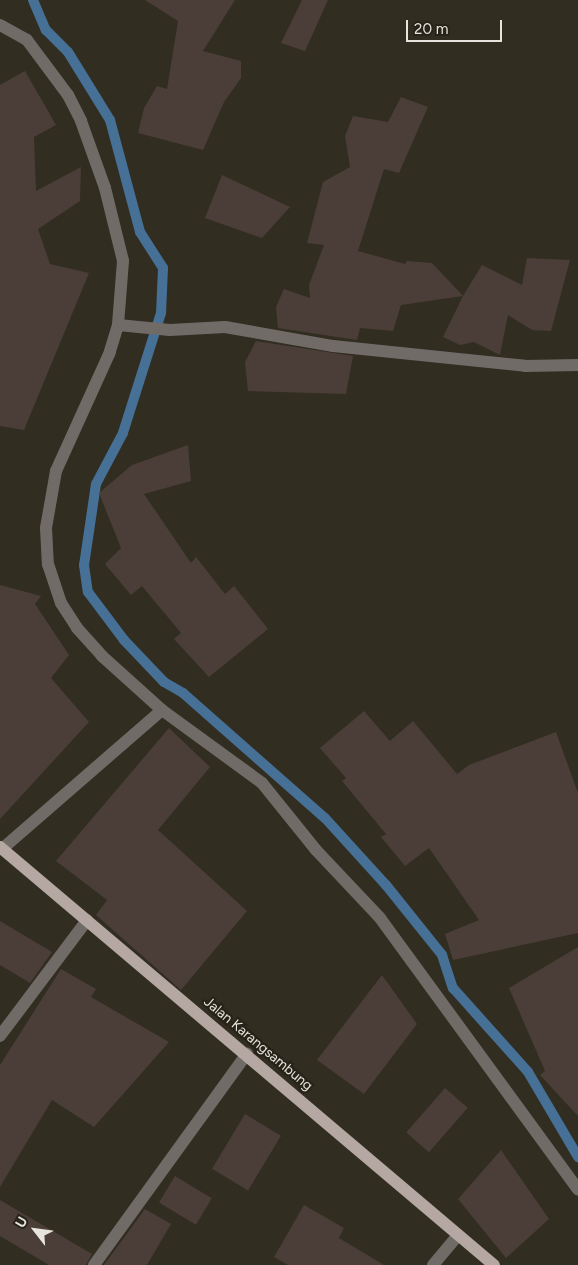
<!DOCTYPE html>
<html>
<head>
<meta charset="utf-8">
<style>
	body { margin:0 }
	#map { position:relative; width:578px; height:1265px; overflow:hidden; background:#312d21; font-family:Figtree,sans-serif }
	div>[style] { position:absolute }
	.stream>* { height:10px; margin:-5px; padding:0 5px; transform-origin:5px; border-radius:5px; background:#467095 }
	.building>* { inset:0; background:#4b3e38; transform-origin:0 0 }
	.minor>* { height:12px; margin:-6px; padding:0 6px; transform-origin:6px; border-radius:6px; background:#716b68 }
	.major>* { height:12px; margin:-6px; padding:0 6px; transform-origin:6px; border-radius:6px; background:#b5a8a2 }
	span { translate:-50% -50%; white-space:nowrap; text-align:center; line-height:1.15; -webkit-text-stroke:4.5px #272318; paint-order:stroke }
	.street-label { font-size:14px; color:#e7e4dd }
	.north { position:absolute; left:10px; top:1205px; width:50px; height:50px; -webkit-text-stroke:4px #272318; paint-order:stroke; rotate:300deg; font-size:14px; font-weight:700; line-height:20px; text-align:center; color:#e7e4dd }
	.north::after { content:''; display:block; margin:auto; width:18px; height:22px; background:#e7e4dd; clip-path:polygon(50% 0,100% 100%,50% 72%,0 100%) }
	.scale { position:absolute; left:406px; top:20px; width:96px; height:22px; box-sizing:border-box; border:2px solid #e7e4dd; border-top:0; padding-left:6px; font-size:15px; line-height:18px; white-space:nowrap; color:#e7e4dd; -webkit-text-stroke:4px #272318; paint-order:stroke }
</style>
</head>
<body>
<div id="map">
	<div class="stream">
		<i style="left:33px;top:0;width:33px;rotate:67deg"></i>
		<i style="left:46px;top:30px;width:31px;rotate:45deg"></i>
		<i style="left:68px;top:52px;width:80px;rotate:58.3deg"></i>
		<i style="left:110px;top:120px;width:116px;rotate:75deg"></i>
		<i style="left:140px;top:232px;width:43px;rotate:57.4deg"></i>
		<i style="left:163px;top:268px;width:45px;rotate:92.5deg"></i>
		<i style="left:161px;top:313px;width:126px;rotate:107.6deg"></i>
		<i style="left:123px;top:433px;width:58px;rotate:117.9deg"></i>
		<i style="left:96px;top:484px;width:82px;rotate:98.4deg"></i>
		<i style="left:84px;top:565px;width:27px;rotate:82deg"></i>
		<i style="left:88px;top:592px;width:60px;rotate:53.1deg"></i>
		<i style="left:124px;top:640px;width:58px;rotate:46.4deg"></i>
		<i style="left:164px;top:682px;width:22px;rotate:30deg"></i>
		<i style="left:183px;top:693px;width:189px;rotate:41.4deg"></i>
		<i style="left:325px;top:818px;width:91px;rotate:47.7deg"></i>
		<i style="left:386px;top:885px;width:90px;rotate:51.3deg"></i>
		<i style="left:442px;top:955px;width:35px;rotate:72deg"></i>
		<i style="left:453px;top:988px;width:113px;rotate:48.2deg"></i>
		<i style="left:528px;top:1072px;width:99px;rotate:59.5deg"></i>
	</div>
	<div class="building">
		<i style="clip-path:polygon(145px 0,235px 0,203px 51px,241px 61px,241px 78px,224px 102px,203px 150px,138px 133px,144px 108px,157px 86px,167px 89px,178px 21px)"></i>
		<i style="clip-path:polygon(302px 0,328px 0,305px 51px,281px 43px)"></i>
		<i style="clip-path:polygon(25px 71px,56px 125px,34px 137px,36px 191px,81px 167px,80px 201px,38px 229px,50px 264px,89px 273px,24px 430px,0 426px,0 85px)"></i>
		<i style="clip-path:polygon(401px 97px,428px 107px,399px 173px,384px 169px,358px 251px,405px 264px,407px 261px,432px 263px,463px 296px,482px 265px,522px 285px,527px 258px,570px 260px,551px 331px,532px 330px,508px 315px,500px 355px,474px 342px,460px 345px,443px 337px,463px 296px,401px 305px,393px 331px,360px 328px,357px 340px,278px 328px,276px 307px,284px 289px,310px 298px,309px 285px,324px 245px,307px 243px,323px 182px,350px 167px,345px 136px,353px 116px,388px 122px)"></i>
		<i style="clip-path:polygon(222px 175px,290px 207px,262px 238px,205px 218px)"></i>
		<i style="clip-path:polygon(256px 341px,353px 356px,346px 394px,248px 391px,245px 362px)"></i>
		<i style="clip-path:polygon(188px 445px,191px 481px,144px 494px,191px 563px,196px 557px,225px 594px,234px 586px,268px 629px,209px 677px,174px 639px,181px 633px,142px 586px,131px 595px,105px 564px,121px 548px,99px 493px,132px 465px)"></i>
		<i style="clip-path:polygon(0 585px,41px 596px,35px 604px,69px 655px,51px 678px,89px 722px,0 819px)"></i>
		<i style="clip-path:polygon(364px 711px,390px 741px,413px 721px,457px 774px,469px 765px,556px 732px,578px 793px,578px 933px,453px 960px,445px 934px,479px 920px,429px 848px,405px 866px,381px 837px,386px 834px,342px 781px,346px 778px,320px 748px)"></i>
		<i style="clip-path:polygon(169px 728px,210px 767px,158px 830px,247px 911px,181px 990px,96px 915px,107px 900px,56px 861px)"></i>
		<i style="clip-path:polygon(0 921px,52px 952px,30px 983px,0 965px)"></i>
		<i style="clip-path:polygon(578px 947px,578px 1116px,540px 1075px,545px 1071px,509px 988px)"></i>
		<i style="clip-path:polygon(61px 969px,96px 989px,91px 997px,169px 1042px,94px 1127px,52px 1100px,0 1187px,0 1065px)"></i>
		<i style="clip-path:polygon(382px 975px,417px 1024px,364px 1094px,317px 1060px)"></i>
		<i style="left:445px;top:1088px;width:30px;height:59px;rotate:41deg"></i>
		<i style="left:245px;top:1114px;width:42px;height:64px;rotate:31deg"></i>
		<i style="clip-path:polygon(501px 1150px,549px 1219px,506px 1258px,458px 1199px)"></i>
		<i style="left:175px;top:1176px;width:43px;height:31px;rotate:31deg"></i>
		<i style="clip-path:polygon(0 1200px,92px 1254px,86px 1265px,49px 1265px,0 1236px)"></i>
		<i style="clip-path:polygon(304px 1205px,344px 1228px,339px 1238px,384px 1265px,288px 1265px,274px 1257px)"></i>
		<i style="clip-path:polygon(145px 1209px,171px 1224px,147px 1265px,104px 1265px)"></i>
	</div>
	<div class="minor">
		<i style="left:0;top:25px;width:31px;rotate:29deg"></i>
		<i style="left:27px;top:40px;width:69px;rotate:53.3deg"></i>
		<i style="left:68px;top:95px;width:29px;rotate:63deg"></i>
		<i style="left:81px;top:121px;width:71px;rotate:70.3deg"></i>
		<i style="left:105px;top:188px;width:75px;rotate:76.1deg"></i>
		<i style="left:123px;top:261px;width:64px;rotate:94.5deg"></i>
		<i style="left:118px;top:325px;width:28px;rotate:107deg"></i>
		<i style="left:110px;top:352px;width:131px;rotate:114.4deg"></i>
		<i style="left:56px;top:471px;width:58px;rotate:100deg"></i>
		<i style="left:46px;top:528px;width:36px;rotate:87deg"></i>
		<i style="left:48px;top:564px;width:41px;rotate:71.6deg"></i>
		<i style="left:61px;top:603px;width:30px;rotate:57deg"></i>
		<i style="left:77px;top:628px;width:38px;rotate:48deg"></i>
		<i style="left:102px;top:656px;width:81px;rotate:42deg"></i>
		<i style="left:162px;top:710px;width:124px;rotate:36.1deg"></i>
		<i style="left:262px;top:783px;width:86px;rotate:51.1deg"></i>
		<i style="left:316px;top:850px;width:93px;rotate:46.7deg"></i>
		<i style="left:380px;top:918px;width:336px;rotate:53.9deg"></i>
		<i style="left:118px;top:325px;width:52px;rotate:5.5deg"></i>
		<i style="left:170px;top:330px;width:55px;rotate:-3.1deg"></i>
		<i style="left:225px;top:327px;width:110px;rotate:10deg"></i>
		<i style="left:333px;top:346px;width:193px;rotate:5.9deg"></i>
		<i style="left:525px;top:366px;width:53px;rotate:-1.1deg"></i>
		<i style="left:2px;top:849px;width:212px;rotate:-41deg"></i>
		<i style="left:0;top:1036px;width:145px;rotate:-53.1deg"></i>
		<i style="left:94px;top:1265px;width:261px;rotate:-54.1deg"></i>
		<i style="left:433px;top:1265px;width:39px;rotate:-50deg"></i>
	</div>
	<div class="major">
		<i style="left:0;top:847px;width:647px;rotate:40.24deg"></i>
	</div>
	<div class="street-label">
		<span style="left:258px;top:1044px;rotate:40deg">Jalan Karangsambung</span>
	</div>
	<div class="north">U</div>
	<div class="scale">20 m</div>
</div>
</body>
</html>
